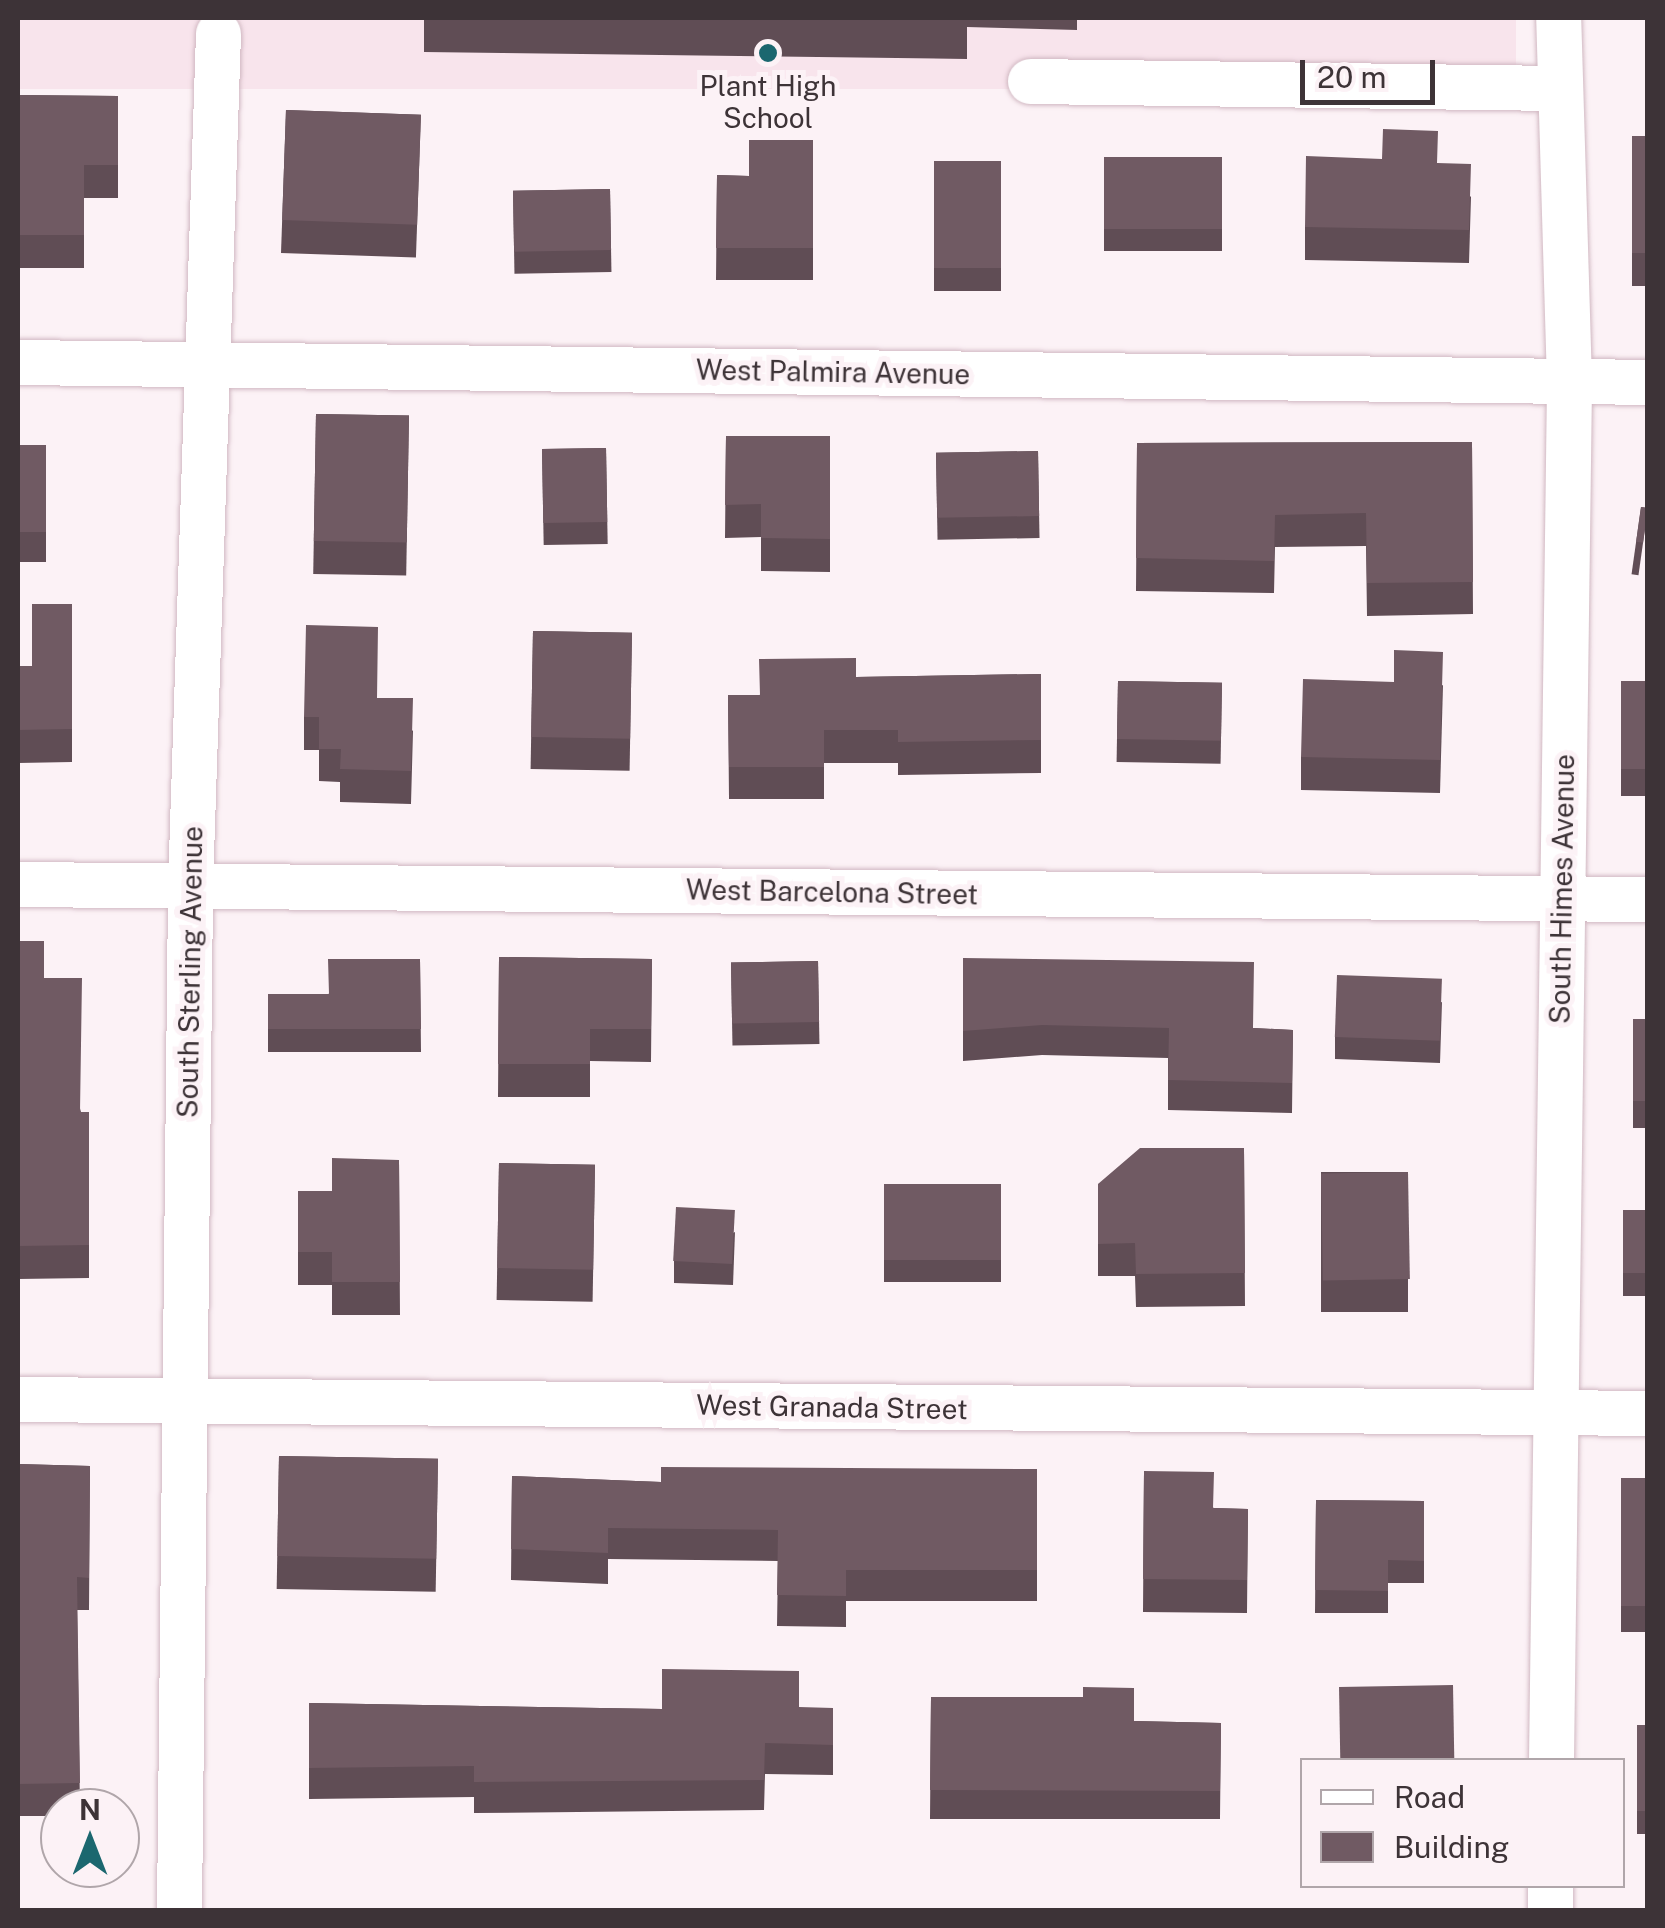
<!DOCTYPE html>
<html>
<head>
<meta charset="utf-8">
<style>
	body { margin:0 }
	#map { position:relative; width:1665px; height:1928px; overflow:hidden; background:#fcf2f6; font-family:"Public Sans",sans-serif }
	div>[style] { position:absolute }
	.built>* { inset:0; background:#f8e4ec; transform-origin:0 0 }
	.roads { filter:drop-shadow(0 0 2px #d1b8c2) drop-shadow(0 0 2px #d1b8c2) }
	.minor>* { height:45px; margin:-22.5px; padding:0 22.5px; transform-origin:22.5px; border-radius:22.5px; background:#fff }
	.wall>* { inset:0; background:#604d55; transform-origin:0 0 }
	.building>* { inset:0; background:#705a63; transform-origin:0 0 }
	.dots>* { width:28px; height:28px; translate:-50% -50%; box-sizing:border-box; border:5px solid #fcf2f6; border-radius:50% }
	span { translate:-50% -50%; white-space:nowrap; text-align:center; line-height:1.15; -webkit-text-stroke:10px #fcf2f6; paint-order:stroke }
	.poi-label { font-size:28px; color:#3d3337 }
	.street-label { font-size:28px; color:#3d3337 }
	.frame { position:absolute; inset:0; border:20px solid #3d3337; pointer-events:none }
	.legend { position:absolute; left:1300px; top:1758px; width:325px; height:130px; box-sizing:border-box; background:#fcf2f6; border:2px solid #b0a6aa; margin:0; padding:12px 18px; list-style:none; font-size:30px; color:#3d3337 }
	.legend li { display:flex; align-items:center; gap:20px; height:50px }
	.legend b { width:50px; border:2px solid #b0a6aa }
	.north { position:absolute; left:40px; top:1788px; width:100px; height:100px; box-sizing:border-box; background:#fcf2f6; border:2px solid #b0a6aa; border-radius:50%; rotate:0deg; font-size:28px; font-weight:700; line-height:40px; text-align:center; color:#3d3337 }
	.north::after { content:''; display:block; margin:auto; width:35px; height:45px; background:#1b676f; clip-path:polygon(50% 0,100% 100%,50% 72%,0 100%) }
	.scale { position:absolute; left:1300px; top:60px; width:135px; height:45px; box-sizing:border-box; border:5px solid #3d3337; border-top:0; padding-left:12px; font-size:30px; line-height:35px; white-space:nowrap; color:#3d3337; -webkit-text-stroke:8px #fcf2f6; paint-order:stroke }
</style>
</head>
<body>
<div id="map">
	<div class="built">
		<i style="left:18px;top:18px;width:1498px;height:71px"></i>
	</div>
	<div class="roads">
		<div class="minor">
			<i style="left:1030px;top:81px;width:530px;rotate:0.76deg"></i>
			<i style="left:18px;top:362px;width:1630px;rotate:0.7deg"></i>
			<i style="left:18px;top:884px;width:1630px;rotate:0.53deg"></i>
			<i style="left:18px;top:1399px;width:1630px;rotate:0.49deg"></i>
			<i style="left:1551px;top:1760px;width:1378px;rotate:-89.25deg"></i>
			<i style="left:1569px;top:382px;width:364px;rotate:-91.7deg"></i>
			<i style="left:179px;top:1910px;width:1024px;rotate:-89.38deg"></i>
			<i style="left:190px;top:886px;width:853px;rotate:-88.12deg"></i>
			<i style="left:1550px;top:1910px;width:24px;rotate:-90deg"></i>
		</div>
	</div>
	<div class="wall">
		<i style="clip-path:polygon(424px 18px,1077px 18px,1077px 30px,967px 27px,967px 59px,424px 52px)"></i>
		<i style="clip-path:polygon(18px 95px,118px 96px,118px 198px,84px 198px,84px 268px,18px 268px)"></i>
		<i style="left:286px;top:110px;width:135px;height:143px;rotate:2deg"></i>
		<i style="left:1632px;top:136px;width:16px;height:150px"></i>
		<i style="clip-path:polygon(813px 140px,813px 280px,716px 280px,717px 175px,749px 176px)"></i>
		<i style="left:1104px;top:157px;width:118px;height:94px"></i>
		<i style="left:934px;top:161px;width:67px;height:130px"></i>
		<i style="clip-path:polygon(1438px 163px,1471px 197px,1469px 263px,1305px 260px,1305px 227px)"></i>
		<i style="left:610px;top:189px;width:83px;height:97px;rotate:89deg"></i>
		<i style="left:316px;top:414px;width:93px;height:160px;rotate:1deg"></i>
		<i style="clip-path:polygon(726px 436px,830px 436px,830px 572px,761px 571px,761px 537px,725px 538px)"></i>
		<i style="clip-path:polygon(1472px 442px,1473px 614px,1367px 616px,1366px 546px,1275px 547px,1274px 593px,1136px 591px,1137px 443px)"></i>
		<i style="left:18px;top:445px;width:28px;height:117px"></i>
		<i style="left:606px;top:448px;width:96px;height:64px;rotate:89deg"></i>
		<i style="left:1038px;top:451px;width:87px;height:102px;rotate:89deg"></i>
		<i style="left:1641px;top:507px;width:7px;height:68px;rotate:8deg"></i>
		<i style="clip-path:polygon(72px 604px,72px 762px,18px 763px,18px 666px,32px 666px)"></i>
		<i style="left:533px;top:631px;width:99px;height:138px;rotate:1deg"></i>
		<i style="clip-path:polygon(1041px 674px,1041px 773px,898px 775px,898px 763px,824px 763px,824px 799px,729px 799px,728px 695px,759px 695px,856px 677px)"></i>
		<i style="left:1118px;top:681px;width:104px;height:81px;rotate:1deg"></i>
		<i style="left:1621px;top:681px;width:27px;height:115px"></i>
		<i style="clip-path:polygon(1443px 685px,1440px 793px,1301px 790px,1301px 757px)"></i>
		<i style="clip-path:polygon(377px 698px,413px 731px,411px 804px,340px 802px,340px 782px,319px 781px,319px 750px,304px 750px,304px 717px)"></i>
		<i style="clip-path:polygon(18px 941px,44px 978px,81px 1112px,89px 1112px,89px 1278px,18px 1279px)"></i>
		<i style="clip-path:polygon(499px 957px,652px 959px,651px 1062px,590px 1061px,590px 1097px,498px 1097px)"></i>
		<i style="clip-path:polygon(963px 958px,1253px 1028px,1293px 1030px,1292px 1113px,1168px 1110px,1168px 1058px,1042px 1055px,963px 1061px)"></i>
		<i style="clip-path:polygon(420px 959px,421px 1052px,268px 1052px,268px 994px,328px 994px)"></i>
		<i style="left:818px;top:961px;width:83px;height:87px;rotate:89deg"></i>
		<i style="clip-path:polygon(1442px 1002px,1440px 1063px,1335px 1059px,1335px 1037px)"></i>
		<i style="left:1633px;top:1019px;width:15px;height:109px"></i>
		<i style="clip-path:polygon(1244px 1148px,1245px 1306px,1136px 1307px,1135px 1276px,1098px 1276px,1098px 1184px)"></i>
		<i style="clip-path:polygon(399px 1160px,400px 1315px,332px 1315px,332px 1285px,298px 1285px,298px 1191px,332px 1191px)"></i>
		<i style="left:499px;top:1163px;width:96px;height:137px;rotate:1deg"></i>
		<i style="left:1408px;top:1172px;width:140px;height:87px;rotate:90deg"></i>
		<i style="left:884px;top:1184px;width:117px;height:98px"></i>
		<i style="left:1623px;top:1210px;width:25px;height:86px"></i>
		<i style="clip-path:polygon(735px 1232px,733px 1285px,674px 1283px,674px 1261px)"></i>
		<i style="left:279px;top:1456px;width:159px;height:133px;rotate:1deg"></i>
		<i style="clip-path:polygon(18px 1464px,90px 1466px,89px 1610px,77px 1610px,80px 1808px,60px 1808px,60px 1816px,18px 1816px)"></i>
		<i style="clip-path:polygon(1037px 1469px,1037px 1601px,846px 1601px,846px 1627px,777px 1626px,778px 1561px,608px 1559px,608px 1584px,511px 1580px,512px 1476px,661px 1482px)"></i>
		<i style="clip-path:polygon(1144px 1471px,1214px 1508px,1248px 1509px,1247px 1613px,1143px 1612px)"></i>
		<i style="left:1621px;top:1478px;width:27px;height:154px"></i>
		<i style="clip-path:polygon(1316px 1500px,1424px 1501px,1424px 1583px,1388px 1583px,1388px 1613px,1315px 1613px)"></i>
		<i style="clip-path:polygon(931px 1697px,1134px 1721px,1221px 1723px,1220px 1819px,930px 1819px)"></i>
		<i style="clip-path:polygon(309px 1703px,662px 1709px,833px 1708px,833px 1775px,765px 1774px,764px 1810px,474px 1813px,474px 1797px,309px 1799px)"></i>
		<i style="left:1637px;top:1725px;width:11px;height:109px"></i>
	</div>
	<div class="building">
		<i style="clip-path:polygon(18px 95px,118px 96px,118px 165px,84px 165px,84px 235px,18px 235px)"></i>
		<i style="left:286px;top:110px;width:135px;height:110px;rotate:2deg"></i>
		<i style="clip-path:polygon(1383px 129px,1438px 131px,1437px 163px,1471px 164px,1469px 230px,1305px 227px,1306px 156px,1382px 159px)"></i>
		<i style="left:1632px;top:136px;width:16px;height:117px"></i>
		<i style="clip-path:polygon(749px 140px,813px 140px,813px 248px,716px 248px,717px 175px,749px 176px)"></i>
		<i style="left:1104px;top:157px;width:118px;height:72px"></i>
		<i style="left:934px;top:161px;width:67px;height:107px"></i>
		<i style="left:610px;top:189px;width:61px;height:97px;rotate:89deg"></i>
		<i style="left:316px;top:414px;width:93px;height:127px;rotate:1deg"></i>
		<i style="clip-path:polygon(726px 436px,830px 436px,830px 539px,761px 538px,761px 504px,725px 505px)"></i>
		<i style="clip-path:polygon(1472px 442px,1473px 582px,1367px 583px,1366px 513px,1275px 515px,1274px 561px,1136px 558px,1137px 443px)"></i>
		<i style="left:18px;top:445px;width:28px;height:87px"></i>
		<i style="left:606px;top:448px;width:74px;height:64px;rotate:89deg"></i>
		<i style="left:1038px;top:451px;width:65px;height:102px;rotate:89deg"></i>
		<i style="left:1641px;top:507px;width:7px;height:35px;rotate:8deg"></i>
		<i style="clip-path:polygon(32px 604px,72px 604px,72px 729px,18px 730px,18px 666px,32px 666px)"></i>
		<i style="clip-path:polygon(306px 625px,378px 627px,377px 698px,413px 698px,411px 771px,340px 769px,341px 749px,319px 749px,319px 717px,304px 717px)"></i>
		<i style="left:533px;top:631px;width:99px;height:106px;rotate:1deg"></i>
		<i style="clip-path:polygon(1394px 650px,1443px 652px,1440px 760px,1301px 757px,1303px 679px,1394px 682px)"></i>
		<i style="clip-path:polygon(856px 658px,856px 677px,1041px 674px,1041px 740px,898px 742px,898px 730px,824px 730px,824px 767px,729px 767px,728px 695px,760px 695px,759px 659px)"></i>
		<i style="left:1118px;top:681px;width:104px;height:58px;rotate:1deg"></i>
		<i style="left:1621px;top:681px;width:27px;height:88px"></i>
		<i style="clip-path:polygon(18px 941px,44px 941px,44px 978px,82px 978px,80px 1112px,89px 1112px,89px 1245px,18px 1246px)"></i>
		<i style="clip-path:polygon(499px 957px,652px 959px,651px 1029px,590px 1029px,590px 1064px,498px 1064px)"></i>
		<i style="clip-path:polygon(963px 958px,1254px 962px,1253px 1028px,1293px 1030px,1292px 1083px,1168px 1080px,1169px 1028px,1042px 1025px,963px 1031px)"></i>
		<i style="clip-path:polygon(328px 959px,420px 959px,421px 1029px,268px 1029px,268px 994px,329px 994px)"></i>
		<i style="left:818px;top:961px;width:61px;height:87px;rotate:89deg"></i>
		<i style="left:1337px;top:975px;width:105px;height:62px;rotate:2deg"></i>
		<i style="left:1633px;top:1019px;width:15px;height:82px"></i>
		<i style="clip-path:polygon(1140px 1148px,1244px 1148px,1245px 1273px,1136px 1274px,1135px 1243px,1098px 1244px,1098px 1184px)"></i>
		<i style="clip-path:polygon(332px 1158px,399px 1160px,400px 1282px,332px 1282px,332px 1252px,298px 1252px,298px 1191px,332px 1191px)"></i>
		<i style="left:499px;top:1163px;width:96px;height:105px;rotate:1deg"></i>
		<i style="left:1408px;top:1172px;width:107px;height:87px;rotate:89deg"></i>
		<i style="left:884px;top:1184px;width:117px;height:76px"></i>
		<i style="left:676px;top:1207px;width:59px;height:54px;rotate:3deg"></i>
		<i style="left:1623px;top:1210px;width:25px;height:63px"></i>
		<i style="left:279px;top:1456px;width:159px;height:100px;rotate:1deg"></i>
		<i style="clip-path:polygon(18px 1464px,90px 1466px,89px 1578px,77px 1577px,80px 1783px,18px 1784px)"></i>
		<i style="clip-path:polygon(661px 1467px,1037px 1469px,1037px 1570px,846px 1570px,846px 1596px,777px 1595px,778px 1530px,608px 1528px,608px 1553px,511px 1549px,512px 1476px,661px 1482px)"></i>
		<i style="clip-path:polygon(1144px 1471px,1214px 1472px,1213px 1508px,1248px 1509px,1247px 1580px,1143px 1579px)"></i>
		<i style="left:1621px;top:1478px;width:27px;height:128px"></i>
		<i style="clip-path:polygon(1316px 1500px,1424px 1501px,1424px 1561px,1388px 1560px,1388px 1591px,1315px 1590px)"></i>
		<i style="clip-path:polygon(662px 1669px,799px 1671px,799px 1707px,833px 1708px,833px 1745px,765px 1743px,764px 1780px,474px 1782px,474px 1766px,309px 1768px,309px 1703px,662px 1709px)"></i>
		<i style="left:1453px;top:1685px;width:75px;height:114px;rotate:89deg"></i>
		<i style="clip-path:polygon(1083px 1687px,1134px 1688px,1134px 1721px,1221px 1723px,1220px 1791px,930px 1790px,931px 1697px,1083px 1697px)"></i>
		<i style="left:1637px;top:1725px;width:11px;height:86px"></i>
	</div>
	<div class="dots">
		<i style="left:768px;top:53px;background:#1b676f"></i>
	</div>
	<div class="poi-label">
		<span style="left:768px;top:102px">Plant High<br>School</span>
	</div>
	<div class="street-label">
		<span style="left:833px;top:372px;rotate:1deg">West Palmira Avenue</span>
		<span style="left:1562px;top:889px;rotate:-89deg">South Himes Avenue</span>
		<span style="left:832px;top:892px;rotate:1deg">West Barcelona Street</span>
		<span style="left:190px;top:972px;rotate:-89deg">South Sterling Avenue</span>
		<span style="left:832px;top:1407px;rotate:1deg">West Granada Street</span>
	</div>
	<div class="frame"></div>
	<ul class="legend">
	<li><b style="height:12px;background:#fff"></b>Road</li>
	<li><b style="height:28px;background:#705a63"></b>Building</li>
	</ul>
	<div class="north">N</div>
	<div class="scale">20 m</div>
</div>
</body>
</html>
